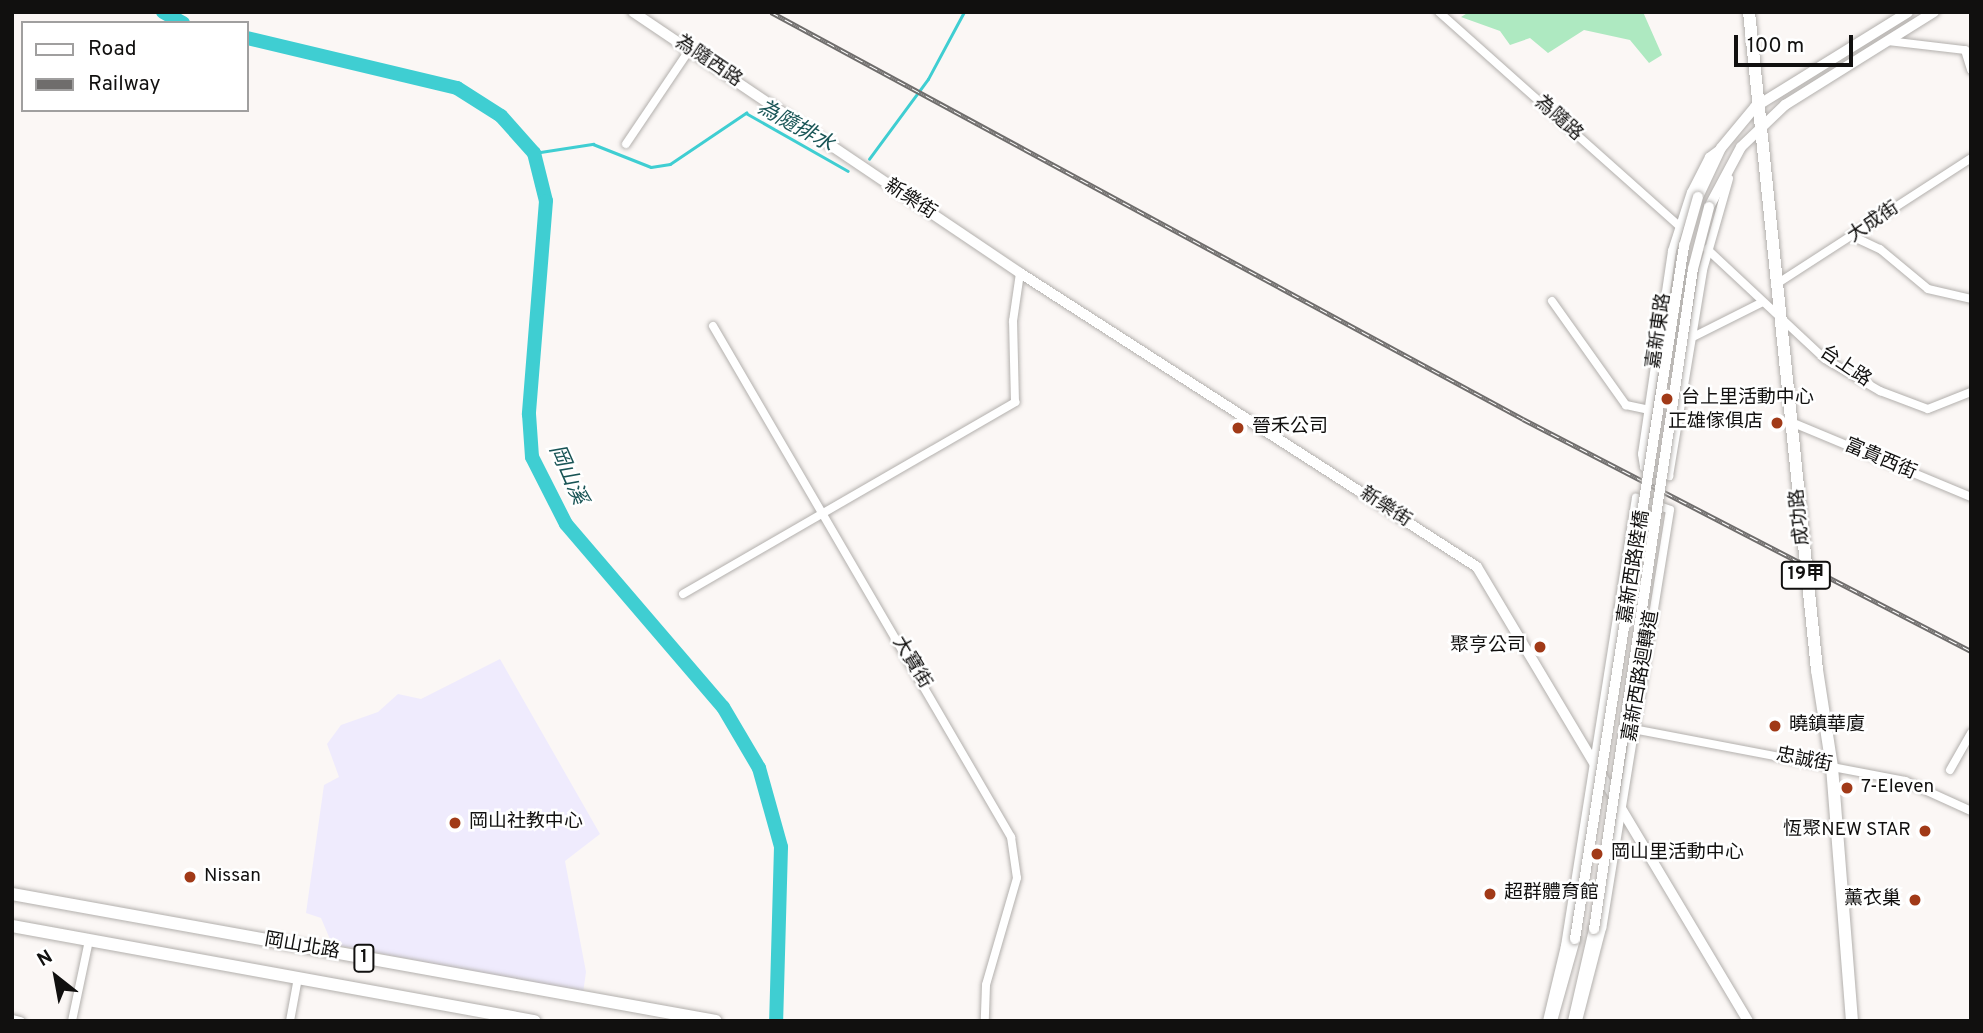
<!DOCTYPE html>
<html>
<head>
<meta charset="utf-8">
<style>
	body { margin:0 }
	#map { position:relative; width:1983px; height:1033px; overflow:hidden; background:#fbf7f5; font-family:Overpass,"Noto Sans TC",sans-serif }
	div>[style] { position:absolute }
	.education>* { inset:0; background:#efebfd }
	.green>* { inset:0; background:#aee9c1 }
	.stream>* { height:2.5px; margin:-1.25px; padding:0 1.25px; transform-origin:1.25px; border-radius:1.25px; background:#3fced2 }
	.river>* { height:14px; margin:-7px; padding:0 7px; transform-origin:7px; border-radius:7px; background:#3fced2 }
	.roads { filter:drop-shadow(0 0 2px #b3b0ad) drop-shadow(0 0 2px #b3b0ad) }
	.minor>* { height:8px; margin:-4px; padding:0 4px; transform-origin:4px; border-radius:4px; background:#fff }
	.tertiary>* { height:10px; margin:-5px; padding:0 5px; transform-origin:5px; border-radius:5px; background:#fff }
	.primary>* { height:12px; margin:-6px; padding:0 6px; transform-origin:6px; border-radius:6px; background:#fff }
	.rail>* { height:5px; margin-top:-2.5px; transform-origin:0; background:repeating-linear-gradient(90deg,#fff 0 8px,#6f6d6c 0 16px); box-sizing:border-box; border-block:2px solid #6f6d6c }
	.bridges { filter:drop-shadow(0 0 2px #b3b0ad) drop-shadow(0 0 2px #b3b0ad) }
	.tertiary-bridge>* { height:10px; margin:-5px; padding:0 5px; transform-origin:5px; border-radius:5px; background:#fff }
	.dots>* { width:19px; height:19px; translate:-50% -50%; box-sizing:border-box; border:4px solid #fff; border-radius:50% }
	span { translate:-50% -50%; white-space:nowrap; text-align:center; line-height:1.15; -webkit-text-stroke:5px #fff; paint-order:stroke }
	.shield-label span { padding:2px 5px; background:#fff; border:2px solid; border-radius:5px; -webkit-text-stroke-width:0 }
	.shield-label { font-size:18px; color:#11100f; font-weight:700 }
	.street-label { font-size:19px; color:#11100f }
	.poi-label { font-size:19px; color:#11100f }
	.left { translate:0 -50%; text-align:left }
	.right { translate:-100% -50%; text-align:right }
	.water-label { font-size:21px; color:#185455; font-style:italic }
	.frame { position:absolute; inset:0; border:14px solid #11100f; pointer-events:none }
	.legend { position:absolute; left:21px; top:21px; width:228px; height:91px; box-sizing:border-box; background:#fff; border:2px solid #a09f9f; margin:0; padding:9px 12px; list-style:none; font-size:21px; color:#11100f }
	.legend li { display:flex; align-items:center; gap:14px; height:35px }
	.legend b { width:35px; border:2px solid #a09f9f }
	.north { position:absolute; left:21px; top:942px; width:70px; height:70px; -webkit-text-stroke:5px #fff; paint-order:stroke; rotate:329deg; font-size:19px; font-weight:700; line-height:28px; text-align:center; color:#11100f }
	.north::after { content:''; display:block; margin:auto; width:24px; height:32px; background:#11100f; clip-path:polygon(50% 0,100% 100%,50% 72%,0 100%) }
	.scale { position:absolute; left:1734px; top:35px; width:119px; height:32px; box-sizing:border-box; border:4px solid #11100f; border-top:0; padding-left:9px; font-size:21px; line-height:24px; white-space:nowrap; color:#11100f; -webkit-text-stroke:5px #fff; paint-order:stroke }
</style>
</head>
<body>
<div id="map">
	<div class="education">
		<i style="clip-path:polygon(500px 659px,600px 834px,565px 861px,586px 972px,583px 993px,332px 944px,321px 918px,306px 913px,324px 785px,339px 777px,327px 744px,341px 725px,378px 712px,398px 694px,421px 699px)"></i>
	</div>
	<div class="green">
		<i style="clip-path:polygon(1469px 12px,1643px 12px,1662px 55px,1649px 63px,1630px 40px,1584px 30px,1548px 53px,1530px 38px,1510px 45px,1500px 31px,1461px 17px)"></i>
	</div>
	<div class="stream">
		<i style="left:534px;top:153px;width:60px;rotate:-8.7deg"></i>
		<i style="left:593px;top:144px;width:62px;rotate:21.6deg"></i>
		<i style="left:651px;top:167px;width:19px;rotate:-9deg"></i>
		<i style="left:670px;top:164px;width:92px;rotate:-33.9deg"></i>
		<i style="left:746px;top:113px;width:117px;rotate:29.6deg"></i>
		<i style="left:869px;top:159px;width:99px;rotate:-53.6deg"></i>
		<i style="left:928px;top:79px;width:76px;rotate:-61.8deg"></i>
	</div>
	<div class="river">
		<i style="left:163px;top:12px;width:23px;rotate:29deg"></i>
		<i style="left:247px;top:38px;width:216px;rotate:13.4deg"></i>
		<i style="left:457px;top:88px;width:52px;rotate:32.5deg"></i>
		<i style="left:501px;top:116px;width:50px;rotate:48.3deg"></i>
		<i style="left:534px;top:153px;width:49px;rotate:76deg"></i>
		<i style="left:546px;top:201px;width:214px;rotate:94.6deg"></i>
		<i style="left:529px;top:414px;width:43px;rotate:86deg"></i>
		<i style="left:532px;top:457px;width:75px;rotate:63.1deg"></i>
		<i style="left:566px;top:524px;width:241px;rotate:49.4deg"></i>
		<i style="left:723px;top:707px;width:71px;rotate:59.5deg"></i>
		<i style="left:759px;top:768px;width:82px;rotate:74.4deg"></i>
		<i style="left:781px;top:847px;width:174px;rotate:91.6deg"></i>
	</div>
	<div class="roads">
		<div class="minor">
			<i style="left:1439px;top:12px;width:320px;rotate:41.7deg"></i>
			<i style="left:1888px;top:41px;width:78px;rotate:6.7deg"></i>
			<i style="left:1965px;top:50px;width:21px;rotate:73deg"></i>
			<i style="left:626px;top:144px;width:115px;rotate:-56deg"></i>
			<i style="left:1721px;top:148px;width:15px;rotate:143deg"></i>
			<i style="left:1709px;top:157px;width:39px;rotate:117deg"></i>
			<i style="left:1691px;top:192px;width:62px;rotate:107.9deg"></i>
			<i style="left:1672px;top:251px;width:205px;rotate:98.4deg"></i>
			<i style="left:1642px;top:454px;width:13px;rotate:81deg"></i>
			<i style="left:1644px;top:467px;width:27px;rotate:20deg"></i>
			<i style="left:1669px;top:476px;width:209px;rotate:-80.6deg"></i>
			<i style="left:1703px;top:270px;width:95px;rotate:-74.1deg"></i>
			<i style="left:1854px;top:237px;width:29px;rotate:25deg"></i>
			<i style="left:1880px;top:249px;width:62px;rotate:39.8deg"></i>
			<i style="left:1928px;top:289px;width:44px;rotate:13.1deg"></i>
			<i style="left:1707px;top:249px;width:161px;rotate:43deg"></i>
			<i style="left:1825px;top:359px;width:64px;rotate:30.2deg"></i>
			<i style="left:1880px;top:391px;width:51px;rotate:20.6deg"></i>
			<i style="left:1928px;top:409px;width:46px;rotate:-21.6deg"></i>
			<i style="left:1775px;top:285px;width:234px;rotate:-32.9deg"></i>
			<i style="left:1552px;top:301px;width:128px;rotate:54.6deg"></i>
			<i style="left:1626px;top:405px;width:24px;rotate:12deg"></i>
			<i style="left:713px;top:326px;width:592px;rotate:59.75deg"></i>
			<i style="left:1011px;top:837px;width:41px;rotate:81.7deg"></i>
			<i style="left:1017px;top:878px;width:111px;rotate:106.2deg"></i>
			<i style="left:986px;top:985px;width:36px;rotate:92deg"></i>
			<i style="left:1666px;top:334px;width:25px;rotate:9deg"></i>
			<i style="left:1691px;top:338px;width:80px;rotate:-26.6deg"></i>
			<i style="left:1791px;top:422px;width:195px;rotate:22.6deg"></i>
			<i style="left:683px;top:594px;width:384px;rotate:-30deg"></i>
			<i style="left:1015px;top:402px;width:81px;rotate:-91.4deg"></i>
			<i style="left:1013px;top:321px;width:49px;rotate:-81.7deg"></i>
			<i style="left:1633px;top:729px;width:277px;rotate:10.8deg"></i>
			<i style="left:1905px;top:781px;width:72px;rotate:24.4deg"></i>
			<i style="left:1950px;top:770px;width:43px;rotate:-60.4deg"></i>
			<i style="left:12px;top:1019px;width:9px;rotate:13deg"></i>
			<i style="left:72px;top:1021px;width:83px;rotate:-78.1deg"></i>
			<i style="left:290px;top:1021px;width:44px;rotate:-79.5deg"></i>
			<i style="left:1547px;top:1021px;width:77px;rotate:-76.5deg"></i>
			<i style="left:1565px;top:946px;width:454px;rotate:-81deg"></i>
			<i style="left:1636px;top:498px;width:36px;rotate:19deg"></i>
			<i style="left:1670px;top:510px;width:423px;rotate:99.2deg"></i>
			<i style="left:1602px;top:928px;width:96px;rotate:104.5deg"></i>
		</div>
		<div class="tertiary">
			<i style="left:633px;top:12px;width:467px;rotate:34deg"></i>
			<i style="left:1020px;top:273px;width:543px;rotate:32.75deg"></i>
			<i style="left:1477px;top:567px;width:529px;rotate:59.17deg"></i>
			<i style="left:1698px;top:197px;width:54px;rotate:-64.9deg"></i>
			<i style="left:1721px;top:148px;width:53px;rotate:-50.3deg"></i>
			<i style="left:1755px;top:107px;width:180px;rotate:-31.8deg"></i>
			<i style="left:1709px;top:207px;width:68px;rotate:-61.9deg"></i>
			<i style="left:1741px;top:147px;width:61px;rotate:-43.7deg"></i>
			<i style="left:1785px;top:105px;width:176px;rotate:-32deg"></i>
			<i style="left:1552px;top:1021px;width:85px;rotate:-74.3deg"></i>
			<i style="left:1573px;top:1021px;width:94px;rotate:-77.1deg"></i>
		</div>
		<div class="primary">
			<i style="left:1749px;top:12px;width:662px;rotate:84.1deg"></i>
			<i style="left:1817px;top:670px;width:98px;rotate:81.2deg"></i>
			<i style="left:1832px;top:767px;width:255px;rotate:85.5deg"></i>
			<i style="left:12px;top:894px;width:715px;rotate:10.23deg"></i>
			<i style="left:12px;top:926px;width:531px;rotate:10.31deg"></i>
		</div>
	</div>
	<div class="rail">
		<i style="left:771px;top:12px;width:855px;rotate:28.42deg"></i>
		<i style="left:1523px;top:419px;width:505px;rotate:27.38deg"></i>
	</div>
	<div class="bridges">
		<div class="tertiary-bridge">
			<i style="left:1594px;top:929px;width:667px;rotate:-81.47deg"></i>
			<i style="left:1693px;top:269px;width:64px;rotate:-75.5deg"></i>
			<i style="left:1575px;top:939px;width:702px;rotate:-81.06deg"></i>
			<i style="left:1684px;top:246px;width:51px;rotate:-74.1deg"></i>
		</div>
	</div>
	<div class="dots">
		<i style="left:1667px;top:399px;background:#a13a18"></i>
		<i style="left:1777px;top:423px;background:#a13a18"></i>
		<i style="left:1238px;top:428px;background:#a13a18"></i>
		<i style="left:1540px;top:647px;background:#a13a18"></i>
		<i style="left:1775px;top:726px;background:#a13a18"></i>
		<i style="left:1847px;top:788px;background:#a13a18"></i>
		<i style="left:455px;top:823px;background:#a13a18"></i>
		<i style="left:1925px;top:831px;background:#a13a18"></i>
		<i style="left:1597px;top:854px;background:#a13a18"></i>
		<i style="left:190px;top:877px;background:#a13a18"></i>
		<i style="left:1490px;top:894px;background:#a13a18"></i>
		<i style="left:1915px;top:900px;background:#a13a18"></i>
	</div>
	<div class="shield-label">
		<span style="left:1806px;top:575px">19甲</span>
		<span style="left:364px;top:958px">1</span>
	</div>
	<div class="street-label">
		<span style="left:708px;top:62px;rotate:34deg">為隨西路</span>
		<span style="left:1558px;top:119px;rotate:42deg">為隨路</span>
		<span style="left:910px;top:200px;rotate:33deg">新樂街</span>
		<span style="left:1874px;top:223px;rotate:-34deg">大成街</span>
		<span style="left:1660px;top:331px;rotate:-82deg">嘉新東路</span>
		<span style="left:1845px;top:367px;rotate:34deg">台上路</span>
		<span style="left:1880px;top:460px;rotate:23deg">富貴西街</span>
		<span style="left:1385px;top:508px;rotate:33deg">新樂街</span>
		<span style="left:1801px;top:517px;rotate:-96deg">成功路</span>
		<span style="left:1635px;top:567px;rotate:-81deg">嘉新西路陸橋</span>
		<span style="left:911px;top:663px;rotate:59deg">大寶街</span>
		<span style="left:1642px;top:676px;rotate:-80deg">嘉新西路迴轉道</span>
		<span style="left:1804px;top:761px;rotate:11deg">忠誠街</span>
		<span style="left:302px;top:947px;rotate:10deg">岡山北路</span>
	</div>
	<div class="poi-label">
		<span class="left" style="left:1681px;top:399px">台上里活動中心</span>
		<span class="right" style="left:1763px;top:423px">正雄傢俱店</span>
		<span class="left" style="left:1252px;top:428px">晉禾公司</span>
		<span class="right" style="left:1526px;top:647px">聚亨公司</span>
		<span class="left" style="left:1789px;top:726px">曉鎮華廈</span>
		<span class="left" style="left:1861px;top:788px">7-Eleven</span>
		<span class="left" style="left:469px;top:823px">岡山社教中心</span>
		<span class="right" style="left:1911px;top:831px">恆聚NEW STAR</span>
		<span class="left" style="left:1611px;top:854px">岡山里活動中心</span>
		<span class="left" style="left:204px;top:877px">Nissan</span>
		<span class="left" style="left:1504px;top:894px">超群體育館</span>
		<span class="right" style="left:1901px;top:900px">薰衣巢</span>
	</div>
	<div class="water-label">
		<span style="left:795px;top:127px;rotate:29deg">為隨排水</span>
		<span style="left:567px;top:475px;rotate:66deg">岡山溪</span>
	</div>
	<div class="frame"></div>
	<ul class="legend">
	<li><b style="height:9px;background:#fff"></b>Road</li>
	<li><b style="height:9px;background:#6f6d6c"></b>Railway</li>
	</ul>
	<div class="north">N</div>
	<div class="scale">100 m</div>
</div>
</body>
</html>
